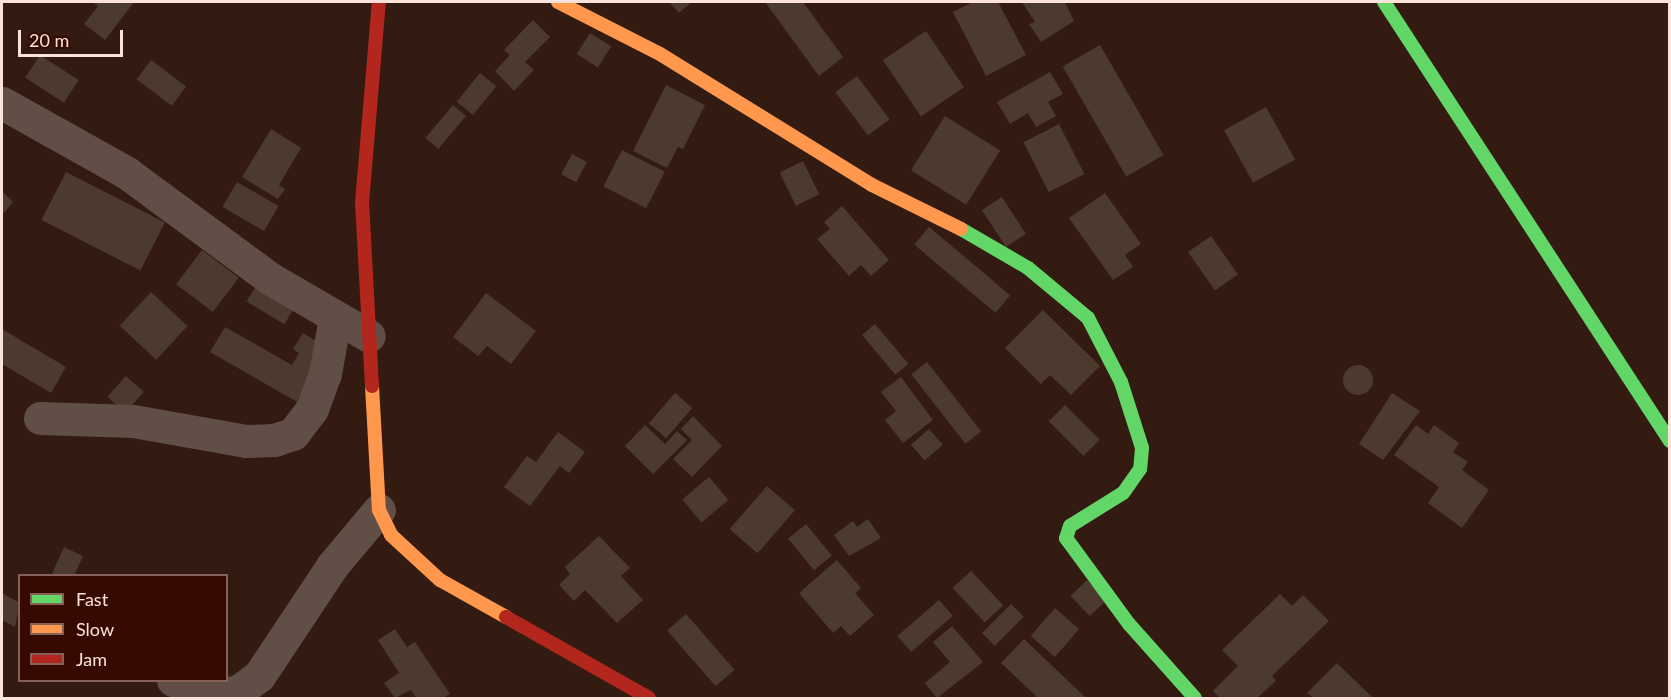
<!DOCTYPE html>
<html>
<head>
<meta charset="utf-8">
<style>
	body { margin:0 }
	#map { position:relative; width:1671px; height:700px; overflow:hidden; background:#331b11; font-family:Lato,sans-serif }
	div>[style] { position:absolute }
	.building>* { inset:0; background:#4c3a2f; transform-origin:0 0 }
	.round { border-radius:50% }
	.street>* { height:33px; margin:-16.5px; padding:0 16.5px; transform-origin:16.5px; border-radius:16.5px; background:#604e47 }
	.fast>* { height:14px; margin:-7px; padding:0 7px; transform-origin:7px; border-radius:7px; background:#63d668 }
	.slow>* { height:14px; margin:-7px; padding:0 7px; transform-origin:7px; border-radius:7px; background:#ff974d }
	.jam>* { height:14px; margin:-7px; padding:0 7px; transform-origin:7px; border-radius:7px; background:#b3261e }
	span { translate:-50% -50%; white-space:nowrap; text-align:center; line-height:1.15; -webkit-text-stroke:4.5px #360a00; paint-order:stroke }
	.frame { position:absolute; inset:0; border:3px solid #fce3da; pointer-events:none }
	.legend { position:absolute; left:18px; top:574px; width:210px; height:108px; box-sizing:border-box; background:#360a00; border:2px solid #856157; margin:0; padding:8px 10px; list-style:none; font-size:18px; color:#fce3da }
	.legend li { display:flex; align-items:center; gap:12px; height:30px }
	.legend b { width:30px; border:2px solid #856157 }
	.scale { position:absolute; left:18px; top:30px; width:105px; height:27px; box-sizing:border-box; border:3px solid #fce3da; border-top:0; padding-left:8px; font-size:18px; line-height:21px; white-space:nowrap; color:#fce3da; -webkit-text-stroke:4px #360a00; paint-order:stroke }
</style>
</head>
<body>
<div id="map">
	<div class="building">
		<i style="clip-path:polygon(92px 2px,134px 2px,105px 40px,84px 24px,98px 6px)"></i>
		<i style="clip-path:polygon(669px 2px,692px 2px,679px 13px)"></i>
		<i style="clip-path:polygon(765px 2px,803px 2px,843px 57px,819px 76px)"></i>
		<i style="clip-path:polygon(973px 2px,998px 2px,1026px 55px,986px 76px,953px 12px)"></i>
		<i style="clip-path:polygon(1022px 2px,1065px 2px,1074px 21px,1041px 42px,1029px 24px,1035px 22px)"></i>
		<i style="clip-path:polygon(533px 20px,550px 37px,525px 62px,534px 70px,514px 91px,495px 71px,510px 55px,504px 50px)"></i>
		<i style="left:926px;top:31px;width:68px;height:52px;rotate:56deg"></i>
		<i style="left:590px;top:33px;width:25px;height:25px;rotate:32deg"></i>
		<i style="left:1100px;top:45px;width:127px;height:43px;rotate:60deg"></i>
		<i style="left:40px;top:55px;width:46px;height:27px;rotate:33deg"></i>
		<i style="left:151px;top:60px;width:44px;height:24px;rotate:37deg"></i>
		<i style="clip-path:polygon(1050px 72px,1063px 94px,1048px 102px,1056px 116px,1036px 127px,1028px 113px,1010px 124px,997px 102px)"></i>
		<i style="left:480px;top:73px;width:21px;height:37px;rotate:39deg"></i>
		<i style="left:857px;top:76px;width:54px;height:27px;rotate:53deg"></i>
		<i style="clip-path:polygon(666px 85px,705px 105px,683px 149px,678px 147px,667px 168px,633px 151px)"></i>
		<i style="left:453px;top:105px;width:17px;height:43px;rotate:40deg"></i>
		<i style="left:1266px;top:107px;width:60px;height:48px;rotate:61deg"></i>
		<i style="left:945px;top:116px;width:65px;height:64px;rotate:32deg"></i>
		<i style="left:1059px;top:124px;width:56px;height:40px;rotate:63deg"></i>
		<i style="clip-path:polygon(271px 129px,301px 148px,279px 185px,285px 189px,278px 199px,242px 177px)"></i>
		<i style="left:622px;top:150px;width:48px;height:41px;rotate:27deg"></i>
		<i style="left:572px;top:154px;width:17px;height:23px;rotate:28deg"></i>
		<i style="left:803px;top:161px;width:37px;height:26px;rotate:64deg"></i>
		<i style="left:66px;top:172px;width:111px;height:54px;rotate:27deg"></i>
		<i style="left:237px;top:182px;width:48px;height:29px;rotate:30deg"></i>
		<i style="clip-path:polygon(2px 191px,13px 202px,2px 215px)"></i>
		<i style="clip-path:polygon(1105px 193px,1141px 244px,1125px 255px,1133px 267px,1113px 280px,1069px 218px)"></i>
		<i style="left:1002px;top:197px;width:44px;height:24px;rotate:57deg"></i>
		<i style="clip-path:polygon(842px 206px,889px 260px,871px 276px,861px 265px,849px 276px,817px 239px,830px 229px,824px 222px)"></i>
		<i style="left:929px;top:227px;width:106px;height:23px;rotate:40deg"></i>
		<i style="left:1211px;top:236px;width:47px;height:28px;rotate:55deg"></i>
		<i style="left:202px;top:250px;width:46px;height:43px;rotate:37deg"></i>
		<i style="left:259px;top:281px;width:44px;height:24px;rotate:31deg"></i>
		<i style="left:151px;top:292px;width:50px;height:46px;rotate:43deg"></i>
		<i style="clip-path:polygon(486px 293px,536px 331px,511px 364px,487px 346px,478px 356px,453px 337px)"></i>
		<i style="clip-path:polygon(1043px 310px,1100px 366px,1071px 395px,1050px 375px,1041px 384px,1005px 348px)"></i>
		<i style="left:875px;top:324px;width:52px;height:17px;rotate:50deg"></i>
		<i style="clip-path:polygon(225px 327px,292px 365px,299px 353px,293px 349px,303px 333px,322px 345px,299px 403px,210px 352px)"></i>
		<i style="clip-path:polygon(2px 329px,66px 367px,51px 393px,2px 364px)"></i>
		<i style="left:927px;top:362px;width:88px;height:20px;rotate:52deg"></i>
		<i class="round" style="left:1343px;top:365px;width:30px;height:30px"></i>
		<i style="left:126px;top:376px;width:24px;height:28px;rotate:42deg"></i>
		<i style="clip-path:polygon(901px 377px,933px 420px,903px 443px,885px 420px,896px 411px,881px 392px)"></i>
		<i style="left:675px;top:393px;width:23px;height:40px;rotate:41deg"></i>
		<i style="clip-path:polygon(1392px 393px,1420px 411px,1383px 460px,1359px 444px)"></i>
		<i style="left:1065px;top:405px;width:49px;height:23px;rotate:45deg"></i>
		<i style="clip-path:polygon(693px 416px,722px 446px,692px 477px,673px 459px,692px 440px,681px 429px)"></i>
		<i style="clip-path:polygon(645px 425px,665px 444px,677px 431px,687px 440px,653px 474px,625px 446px)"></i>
		<i style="clip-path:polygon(1416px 425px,1428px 434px,1434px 425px,1459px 443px,1453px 452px,1468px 462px,1462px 470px,1489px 490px,1462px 528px,1428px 503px,1439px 487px,1394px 455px)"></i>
		<i style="left:929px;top:429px;width:21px;height:24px;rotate:49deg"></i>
		<i style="clip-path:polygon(558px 432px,585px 452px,569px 473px,560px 466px,530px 506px,504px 487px,527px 456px,536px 462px)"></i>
		<i style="left:709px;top:477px;width:30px;height:35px;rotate:50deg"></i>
		<i style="left:767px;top:486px;width:37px;height:57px;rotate:41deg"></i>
		<i style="clip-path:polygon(868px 519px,881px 538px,849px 556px,834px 535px,853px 521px,857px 527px)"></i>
		<i style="left:806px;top:524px;width:41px;height:23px;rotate:51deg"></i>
		<i style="clip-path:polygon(599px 536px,630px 568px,621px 576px,643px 600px,617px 623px,585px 590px,574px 601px,559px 585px,570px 574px,565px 567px)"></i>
		<i style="clip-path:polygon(64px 547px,83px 556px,74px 576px,51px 576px)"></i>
		<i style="clip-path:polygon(837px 560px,861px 588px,855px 593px,874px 615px,850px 636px,841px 626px,833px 633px,799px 593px)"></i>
		<i style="left:971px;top:571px;width:47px;height:25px;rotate:47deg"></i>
		<i style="left:1087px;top:580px;width:28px;height:23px;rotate:46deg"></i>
		<i style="clip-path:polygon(2px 593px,20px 603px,15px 627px,2px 620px)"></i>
		<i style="clip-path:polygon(1280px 594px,1292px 606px,1303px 595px,1329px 621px,1272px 676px,1276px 681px,1257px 698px,1220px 698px,1213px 691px,1238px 666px,1222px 650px)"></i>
		<i style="left:939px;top:600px;width:21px;height:55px;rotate:49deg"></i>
		<i style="left:1011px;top:604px;width:18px;height:41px;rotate:45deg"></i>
		<i style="left:1055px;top:608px;width:32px;height:37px;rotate:41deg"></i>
		<i style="left:686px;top:614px;width:74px;height:25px;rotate:49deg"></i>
		<i style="clip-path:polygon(952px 626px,983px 662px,937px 698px,925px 683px,950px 662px,933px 642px)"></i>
		<i style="clip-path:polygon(395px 629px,407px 647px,415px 642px,450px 694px,444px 698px,416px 698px,411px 690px,395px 698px,384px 683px,399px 673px,378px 640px)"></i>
		<i style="clip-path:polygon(1024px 639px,1086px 698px,1038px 698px,1001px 663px)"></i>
		<i style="clip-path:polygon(1337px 663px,1373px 698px,1313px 698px,1307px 693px)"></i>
	</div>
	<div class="street">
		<i style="left:2px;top:103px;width:143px;rotate:29.2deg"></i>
		<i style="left:127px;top:173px;width:179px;rotate:36.4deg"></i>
		<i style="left:271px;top:279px;width:113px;rotate:30.2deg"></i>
		<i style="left:40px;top:418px;width:93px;rotate:1.8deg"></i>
		<i style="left:133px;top:421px;width:115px;rotate:10deg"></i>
		<i style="left:246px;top:441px;width:28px;rotate:-2deg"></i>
		<i style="left:274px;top:440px;width:20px;rotate:-18deg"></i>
		<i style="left:293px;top:434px;width:31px;rotate:-53deg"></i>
		<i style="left:312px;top:409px;width:37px;rotate:-70deg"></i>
		<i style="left:325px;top:374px;width:58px;rotate:-80deg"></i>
		<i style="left:173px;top:680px;width:34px;rotate:24deg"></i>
		<i style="left:204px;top:694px;width:33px;rotate:-3deg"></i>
		<i style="left:237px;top:692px;width:27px;rotate:-36deg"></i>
		<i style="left:259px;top:676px;width:132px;rotate:-56.4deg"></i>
		<i style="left:332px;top:566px;width:73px;rotate:-50deg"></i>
	</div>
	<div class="fast">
		<i style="left:1384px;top:2px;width:524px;rotate:56.92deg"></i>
		<i style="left:961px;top:229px;width:78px;rotate:30.2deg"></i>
		<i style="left:1028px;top:268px;width:78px;rotate:39.8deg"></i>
		<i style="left:1088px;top:318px;width:72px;rotate:62.7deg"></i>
		<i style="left:1121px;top:382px;width:69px;rotate:72.3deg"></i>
		<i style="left:1142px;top:448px;width:21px;rotate:95deg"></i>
		<i style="left:1140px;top:469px;width:29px;rotate:125deg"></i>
		<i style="left:1123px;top:493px;width:62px;rotate:148.1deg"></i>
		<i style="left:1070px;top:526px;width:13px;rotate:108deg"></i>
		<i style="left:1066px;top:538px;width:107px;rotate:53.8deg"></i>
		<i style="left:1129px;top:624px;width:99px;rotate:48.3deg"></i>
	</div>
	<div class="slow">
		<i style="left:558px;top:2px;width:114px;rotate:27deg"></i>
		<i style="left:660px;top:54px;width:249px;rotate:31.7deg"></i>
		<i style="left:872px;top:185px;width:99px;rotate:26.3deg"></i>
		<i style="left:372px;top:386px;width:124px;rotate:86.8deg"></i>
		<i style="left:379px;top:510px;width:28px;rotate:64deg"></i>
		<i style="left:391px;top:535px;width:67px;rotate:42.6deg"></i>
		<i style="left:440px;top:580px;width:76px;rotate:29.3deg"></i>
	</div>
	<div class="jam">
		<i style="left:372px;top:386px;width:183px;rotate:-93.1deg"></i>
		<i style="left:362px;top:203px;width:202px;rotate:-85.2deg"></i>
		<i style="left:506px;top:617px;width:164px;rotate:29.5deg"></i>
	</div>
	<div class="frame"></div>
	<ul class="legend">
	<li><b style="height:8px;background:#63d668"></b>Fast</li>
	<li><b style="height:8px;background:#ff974d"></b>Slow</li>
	<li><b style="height:8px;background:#b3261e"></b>Jam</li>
	</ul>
	<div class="scale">20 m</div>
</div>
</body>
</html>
